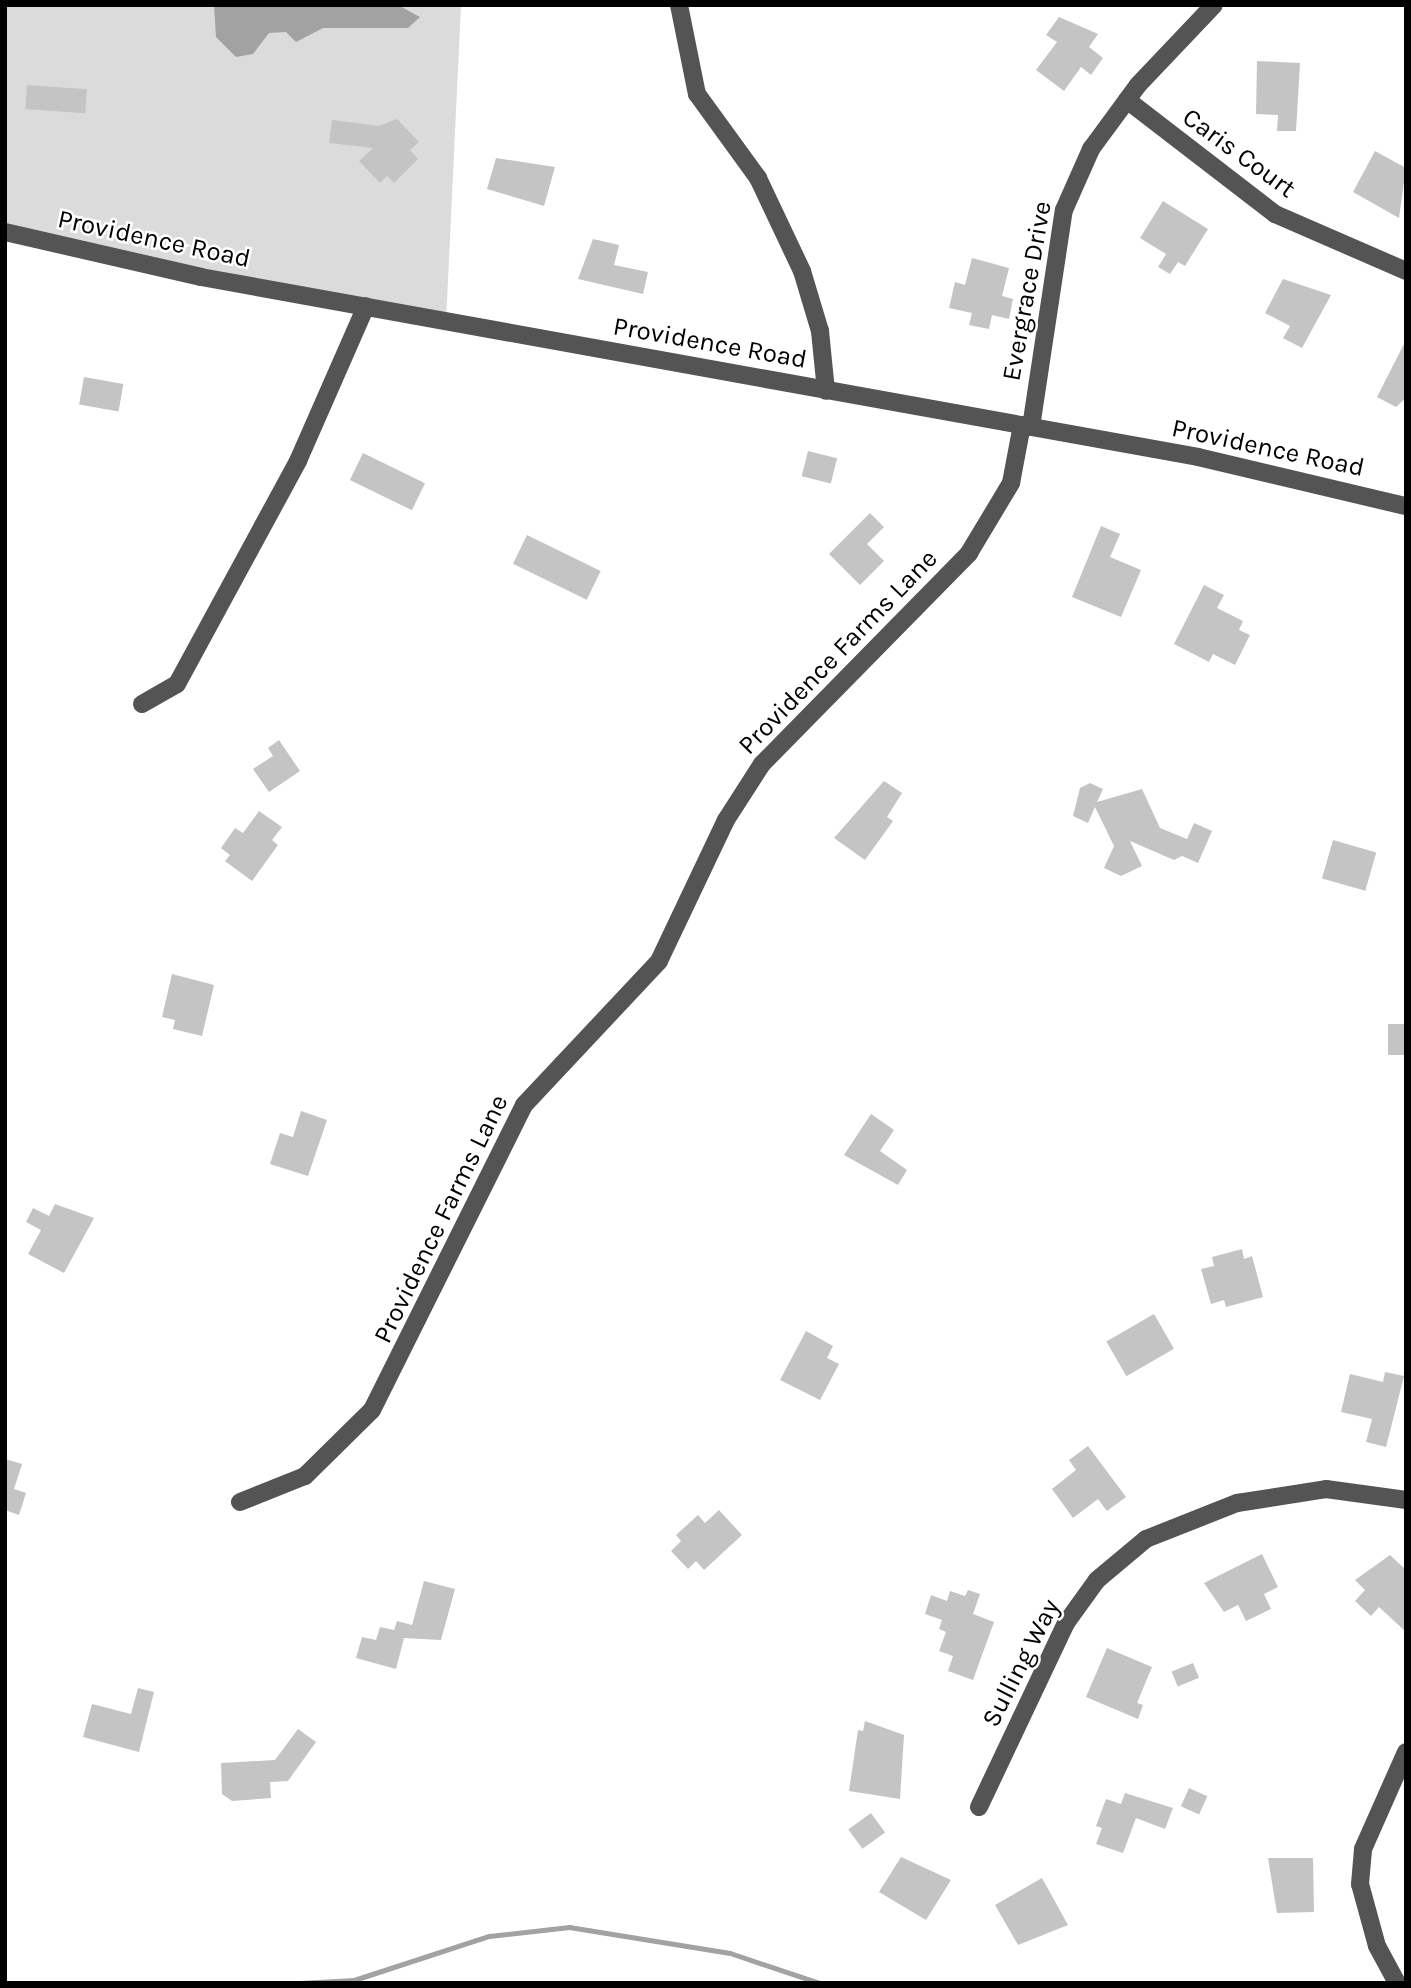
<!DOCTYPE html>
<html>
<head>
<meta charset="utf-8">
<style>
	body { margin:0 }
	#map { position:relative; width:1411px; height:1988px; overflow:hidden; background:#fff; font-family:Karla,sans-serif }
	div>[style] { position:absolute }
	.green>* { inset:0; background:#dbdbdb }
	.water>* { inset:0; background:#a2a2a2 }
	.stream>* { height:5px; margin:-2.5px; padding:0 2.5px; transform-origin:2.5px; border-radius:2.5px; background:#a2a2a2 }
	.building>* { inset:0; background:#c4c4c4; transform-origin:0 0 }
	.minor>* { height:18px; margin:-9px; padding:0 9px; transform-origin:9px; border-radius:9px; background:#545454 }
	span { translate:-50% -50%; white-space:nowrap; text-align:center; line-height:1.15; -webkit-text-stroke:5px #fff; paint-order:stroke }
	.street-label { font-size:26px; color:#000 }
	.frame { position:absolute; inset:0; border:7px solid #000; pointer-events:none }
</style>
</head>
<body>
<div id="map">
	<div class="green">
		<i style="clip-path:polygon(5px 5px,461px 5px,446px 323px,5px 225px)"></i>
	</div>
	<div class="water">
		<i style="clip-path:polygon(214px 5px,398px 5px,420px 17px,408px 28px,323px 28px,296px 42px,286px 32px,269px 33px,253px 54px,236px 57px,216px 37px)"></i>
	</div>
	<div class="stream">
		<i style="left:300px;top:1983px;width:54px;rotate:-3.2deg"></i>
		<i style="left:354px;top:1980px;width:142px;rotate:-18.1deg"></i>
		<i style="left:489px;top:1936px;width:81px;rotate:-6.4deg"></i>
		<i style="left:569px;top:1927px;width:163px;rotate:9.2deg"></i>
		<i style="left:730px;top:1953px;width:94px;rotate:18.6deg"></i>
	</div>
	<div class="building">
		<i style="clip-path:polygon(1059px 17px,1098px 34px,1089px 47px,1103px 58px,1091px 75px,1081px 67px,1064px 91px,1036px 70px,1057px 42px,1046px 35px)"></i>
		<i style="clip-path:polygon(1257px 61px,1300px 63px,1296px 131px,1277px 131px,1278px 115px,1256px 114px)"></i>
		<i style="left:27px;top:85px;width:60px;height:24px;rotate:4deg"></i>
		<i style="clip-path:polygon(397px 119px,419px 142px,410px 150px,418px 159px,394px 183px,387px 176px,380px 183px,359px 161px,373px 148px,329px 143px,332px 120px,379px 126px)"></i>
		<i style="clip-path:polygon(1375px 151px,1406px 168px,1399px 218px,1353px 192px)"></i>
		<i style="clip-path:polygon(496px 158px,555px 167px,544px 206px,487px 189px)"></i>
		<i style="clip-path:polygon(1163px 201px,1208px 229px,1185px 266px,1178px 262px,1170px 274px,1158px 267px,1166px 254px,1140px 238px)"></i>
		<i style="clip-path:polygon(593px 239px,619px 245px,614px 265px,648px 272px,643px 294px,578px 279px)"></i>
		<i style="clip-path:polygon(972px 258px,1009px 268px,1002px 296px,1013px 299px,1009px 319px,992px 315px,989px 329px,969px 325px,972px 313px,949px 308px,955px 282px,965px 285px)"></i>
		<i style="clip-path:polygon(1283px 279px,1331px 295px,1302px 348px,1283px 338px,1290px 326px,1265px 313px)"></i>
		<i style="clip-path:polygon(1406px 340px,1406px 398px,1396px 407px,1377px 397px)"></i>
		<i style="left:84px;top:377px;width:40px;height:28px;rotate:10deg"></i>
		<i style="left:808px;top:451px;width:30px;height:26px;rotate:14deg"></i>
		<i style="left:363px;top:453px;width:69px;height:30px;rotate:26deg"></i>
		<i style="clip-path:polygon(870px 513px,884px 527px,867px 544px,884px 561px,860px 585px,829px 554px)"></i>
		<i style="clip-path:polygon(1101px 526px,1120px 534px,1110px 557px,1141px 570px,1121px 617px,1072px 597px)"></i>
		<i style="left:527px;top:535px;width:82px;height:32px;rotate:26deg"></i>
		<i style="clip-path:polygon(1204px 585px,1224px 595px,1217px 608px,1243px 621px,1239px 630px,1250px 635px,1235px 665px,1213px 654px,1209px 662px,1174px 644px)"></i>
		<i style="clip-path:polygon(279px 740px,300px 771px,269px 792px,253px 769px,273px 756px,268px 748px)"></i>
		<i style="clip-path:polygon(884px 781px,902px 793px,887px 817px,893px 821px,865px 860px,834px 838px)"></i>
		<i style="clip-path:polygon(1090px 783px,1103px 789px,1097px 802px,1142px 789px,1160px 828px,1187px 839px,1194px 823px,1212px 831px,1198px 863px,1182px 856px,1174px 860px,1130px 841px,1142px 866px,1121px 876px,1104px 868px,1114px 846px,1095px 807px,1088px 823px,1073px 816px,1080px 788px)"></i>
		<i style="clip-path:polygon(259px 811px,282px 827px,272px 840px,278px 845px,252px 881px,225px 861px,230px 855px,221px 848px,235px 828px,243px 833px)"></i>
		<i style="left:1333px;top:840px;width:45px;height:40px;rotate:16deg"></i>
		<i style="clip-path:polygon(172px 974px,214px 985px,202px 1036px,173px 1029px,175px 1020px,162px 1017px)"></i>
		<i style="left:1388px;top:1024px;width:18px;height:31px"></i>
		<i style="clip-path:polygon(301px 1111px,327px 1120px,308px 1176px,270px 1164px,280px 1133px,293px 1137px)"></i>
		<i style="clip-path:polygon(871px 1114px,894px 1130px,880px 1151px,907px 1170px,898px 1185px,844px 1155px)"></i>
		<i style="clip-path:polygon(55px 1204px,94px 1218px,64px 1273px,28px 1254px,41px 1230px,26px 1222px,33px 1208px,49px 1216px)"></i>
		<i style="clip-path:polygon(1242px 1249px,1244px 1259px,1252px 1256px,1263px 1297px,1226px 1307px,1224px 1300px,1211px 1304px,1201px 1269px,1214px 1266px,1212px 1257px)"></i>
		<i style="left:1154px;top:1314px;width:40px;height:55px;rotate:60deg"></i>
		<i style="clip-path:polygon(806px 1331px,833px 1346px,827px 1358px,839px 1364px,820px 1400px,780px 1380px)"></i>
		<i style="clip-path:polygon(1385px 1372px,1404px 1376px,1386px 1447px,1366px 1442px,1372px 1419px,1341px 1412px,1350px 1374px,1383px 1382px)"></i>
		<i style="clip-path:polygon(1088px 1446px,1126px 1497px,1107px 1511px,1098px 1499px,1073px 1518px,1052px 1489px,1076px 1470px,1069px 1460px)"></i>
		<i style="clip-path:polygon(5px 1459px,22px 1464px,14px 1489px,26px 1493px,19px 1515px,5px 1510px)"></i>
		<i style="clip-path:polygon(719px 1510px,742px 1535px,704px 1570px,696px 1561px,688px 1569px,671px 1551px,681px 1541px,676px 1535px,698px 1515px,705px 1523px)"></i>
		<i style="clip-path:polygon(1262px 1554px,1278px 1587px,1264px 1594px,1271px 1609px,1246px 1621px,1238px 1605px,1224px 1612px,1204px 1583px)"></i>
		<i style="clip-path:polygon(1390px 1555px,1406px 1570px,1406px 1632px,1379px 1607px,1371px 1616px,1355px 1601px,1365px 1590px,1355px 1580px)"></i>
		<i style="clip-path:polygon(424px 1581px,455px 1589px,441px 1640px,404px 1638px,396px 1669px,356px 1658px,362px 1637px,376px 1640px,380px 1627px,394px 1630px,397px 1621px,412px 1625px)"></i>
		<i style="clip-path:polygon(968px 1590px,980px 1594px,973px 1614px,994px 1622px,973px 1680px,948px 1671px,953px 1656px,939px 1651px,946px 1632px,939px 1629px,942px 1620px,925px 1614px,931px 1595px,947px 1601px,950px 1591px,965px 1596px)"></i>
		<i style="clip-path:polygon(1107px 1648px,1152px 1667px,1137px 1703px,1143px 1705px,1138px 1719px,1086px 1697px)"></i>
		<i style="left:1193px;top:1663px;width:16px;height:23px;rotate:68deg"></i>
		<i style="clip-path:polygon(138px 1688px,154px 1692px,139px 1752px,83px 1737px,92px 1704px,131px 1714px)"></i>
		<i style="clip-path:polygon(865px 1721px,904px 1735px,900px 1799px,849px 1791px,858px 1730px,863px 1731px)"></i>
		<i style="clip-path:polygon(298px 1729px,316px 1742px,288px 1781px,270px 1782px,271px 1798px,232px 1801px,222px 1794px,221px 1763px,275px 1760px)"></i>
		<i style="left:1189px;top:1788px;width:20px;height:20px;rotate:24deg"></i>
		<i style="clip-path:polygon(1125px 1793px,1173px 1808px,1165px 1829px,1136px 1818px,1123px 1853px,1096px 1844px,1102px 1828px,1096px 1826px,1106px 1799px,1121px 1804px)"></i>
		<i style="left:871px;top:1813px;width:24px;height:28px;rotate:54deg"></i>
		<i style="clip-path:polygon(901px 1857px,951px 1880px,926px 1920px,879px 1892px)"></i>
		<i style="clip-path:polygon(1268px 1858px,1313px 1858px,1314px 1912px,1277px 1913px)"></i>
		<i style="clip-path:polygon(1042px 1878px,1068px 1925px,1018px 1945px,995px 1905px)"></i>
	</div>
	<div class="minor">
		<i style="left:679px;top:5px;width:91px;rotate:78.6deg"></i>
		<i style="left:697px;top:94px;width:104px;rotate:54deg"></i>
		<i style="left:758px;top:178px;width:103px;rotate:64.7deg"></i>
		<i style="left:802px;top:271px;width:63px;rotate:73.3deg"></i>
		<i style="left:820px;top:331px;width:60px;rotate:84.3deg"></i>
		<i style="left:1127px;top:100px;width:187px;rotate:37.6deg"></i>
		<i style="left:1275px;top:214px;width:143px;rotate:23.5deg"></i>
		<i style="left:5px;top:232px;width:201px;rotate:12.9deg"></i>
		<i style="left:201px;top:277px;width:1013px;rotate:10.23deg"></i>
		<i style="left:1198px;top:457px;width:214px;rotate:13.3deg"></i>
		<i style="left:1031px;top:427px;width:219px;rotate:-81.4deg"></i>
		<i style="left:1064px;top:210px;width:67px;rotate:-66.1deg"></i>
		<i style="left:1091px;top:149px;width:79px;rotate:-53.7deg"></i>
		<i style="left:1138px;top:85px;width:110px;rotate:-46.5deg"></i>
		<i style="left:142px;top:704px;width:40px;rotate:-29.7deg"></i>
		<i style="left:177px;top:684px;width:254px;rotate:-61.5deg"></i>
		<i style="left:298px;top:461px;width:169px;rotate:-66.3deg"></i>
		<i style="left:240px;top:1502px;width:70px;rotate:-21.8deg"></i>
		<i style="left:305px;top:1476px;width:94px;rotate:-44.6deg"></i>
		<i style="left:372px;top:1410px;width:341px;rotate:-63.5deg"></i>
		<i style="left:524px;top:1105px;width:197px;rotate:-46.8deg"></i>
		<i style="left:659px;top:961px;width:156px;rotate:-64.6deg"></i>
		<i style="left:726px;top:820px;width:67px;rotate:-57.3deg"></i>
		<i style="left:762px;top:764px;width:296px;rotate:-45.5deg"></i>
		<i style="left:969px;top:553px;width:82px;rotate:-59deg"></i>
		<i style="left:1011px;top:483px;width:59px;rotate:-79.3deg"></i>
		<i style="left:979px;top:1807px;width:204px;rotate:-64.7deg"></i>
		<i style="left:1066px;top:1623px;width:53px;rotate:-54.2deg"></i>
		<i style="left:1097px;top:1580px;width:64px;rotate:-39.9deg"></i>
		<i style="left:1146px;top:1539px;width:98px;rotate:-21.6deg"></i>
		<i style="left:1237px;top:1503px;width:90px;rotate:-8.9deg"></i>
		<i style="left:1326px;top:1489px;width:81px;rotate:7.8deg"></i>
		<i style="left:1397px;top:1983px;width:42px;rotate:-118.4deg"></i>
		<i style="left:1377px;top:1946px;width:64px;rotate:-105.3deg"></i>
		<i style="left:1360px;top:1884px;width:35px;rotate:-85deg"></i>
		<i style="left:1363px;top:1849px;width:106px;rotate:-66.1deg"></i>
	</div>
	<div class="street-label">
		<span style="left:1239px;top:153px;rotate:36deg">Caris Court</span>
		<span style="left:154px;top:239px;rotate:12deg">Providence Road</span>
		<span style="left:1027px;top:291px;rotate:-80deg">Evergrace Drive</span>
		<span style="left:710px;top:343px;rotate:10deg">Providence Road</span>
		<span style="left:1268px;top:448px;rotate:12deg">Providence Road</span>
		<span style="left:838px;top:652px;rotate:-46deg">Providence Farms Lane</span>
		<span style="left:441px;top:1219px;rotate:-64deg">Providence Farms Lane</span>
		<span style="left:1021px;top:1663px;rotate:-63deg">Sulling Way</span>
	</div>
	<div class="frame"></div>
</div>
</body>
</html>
